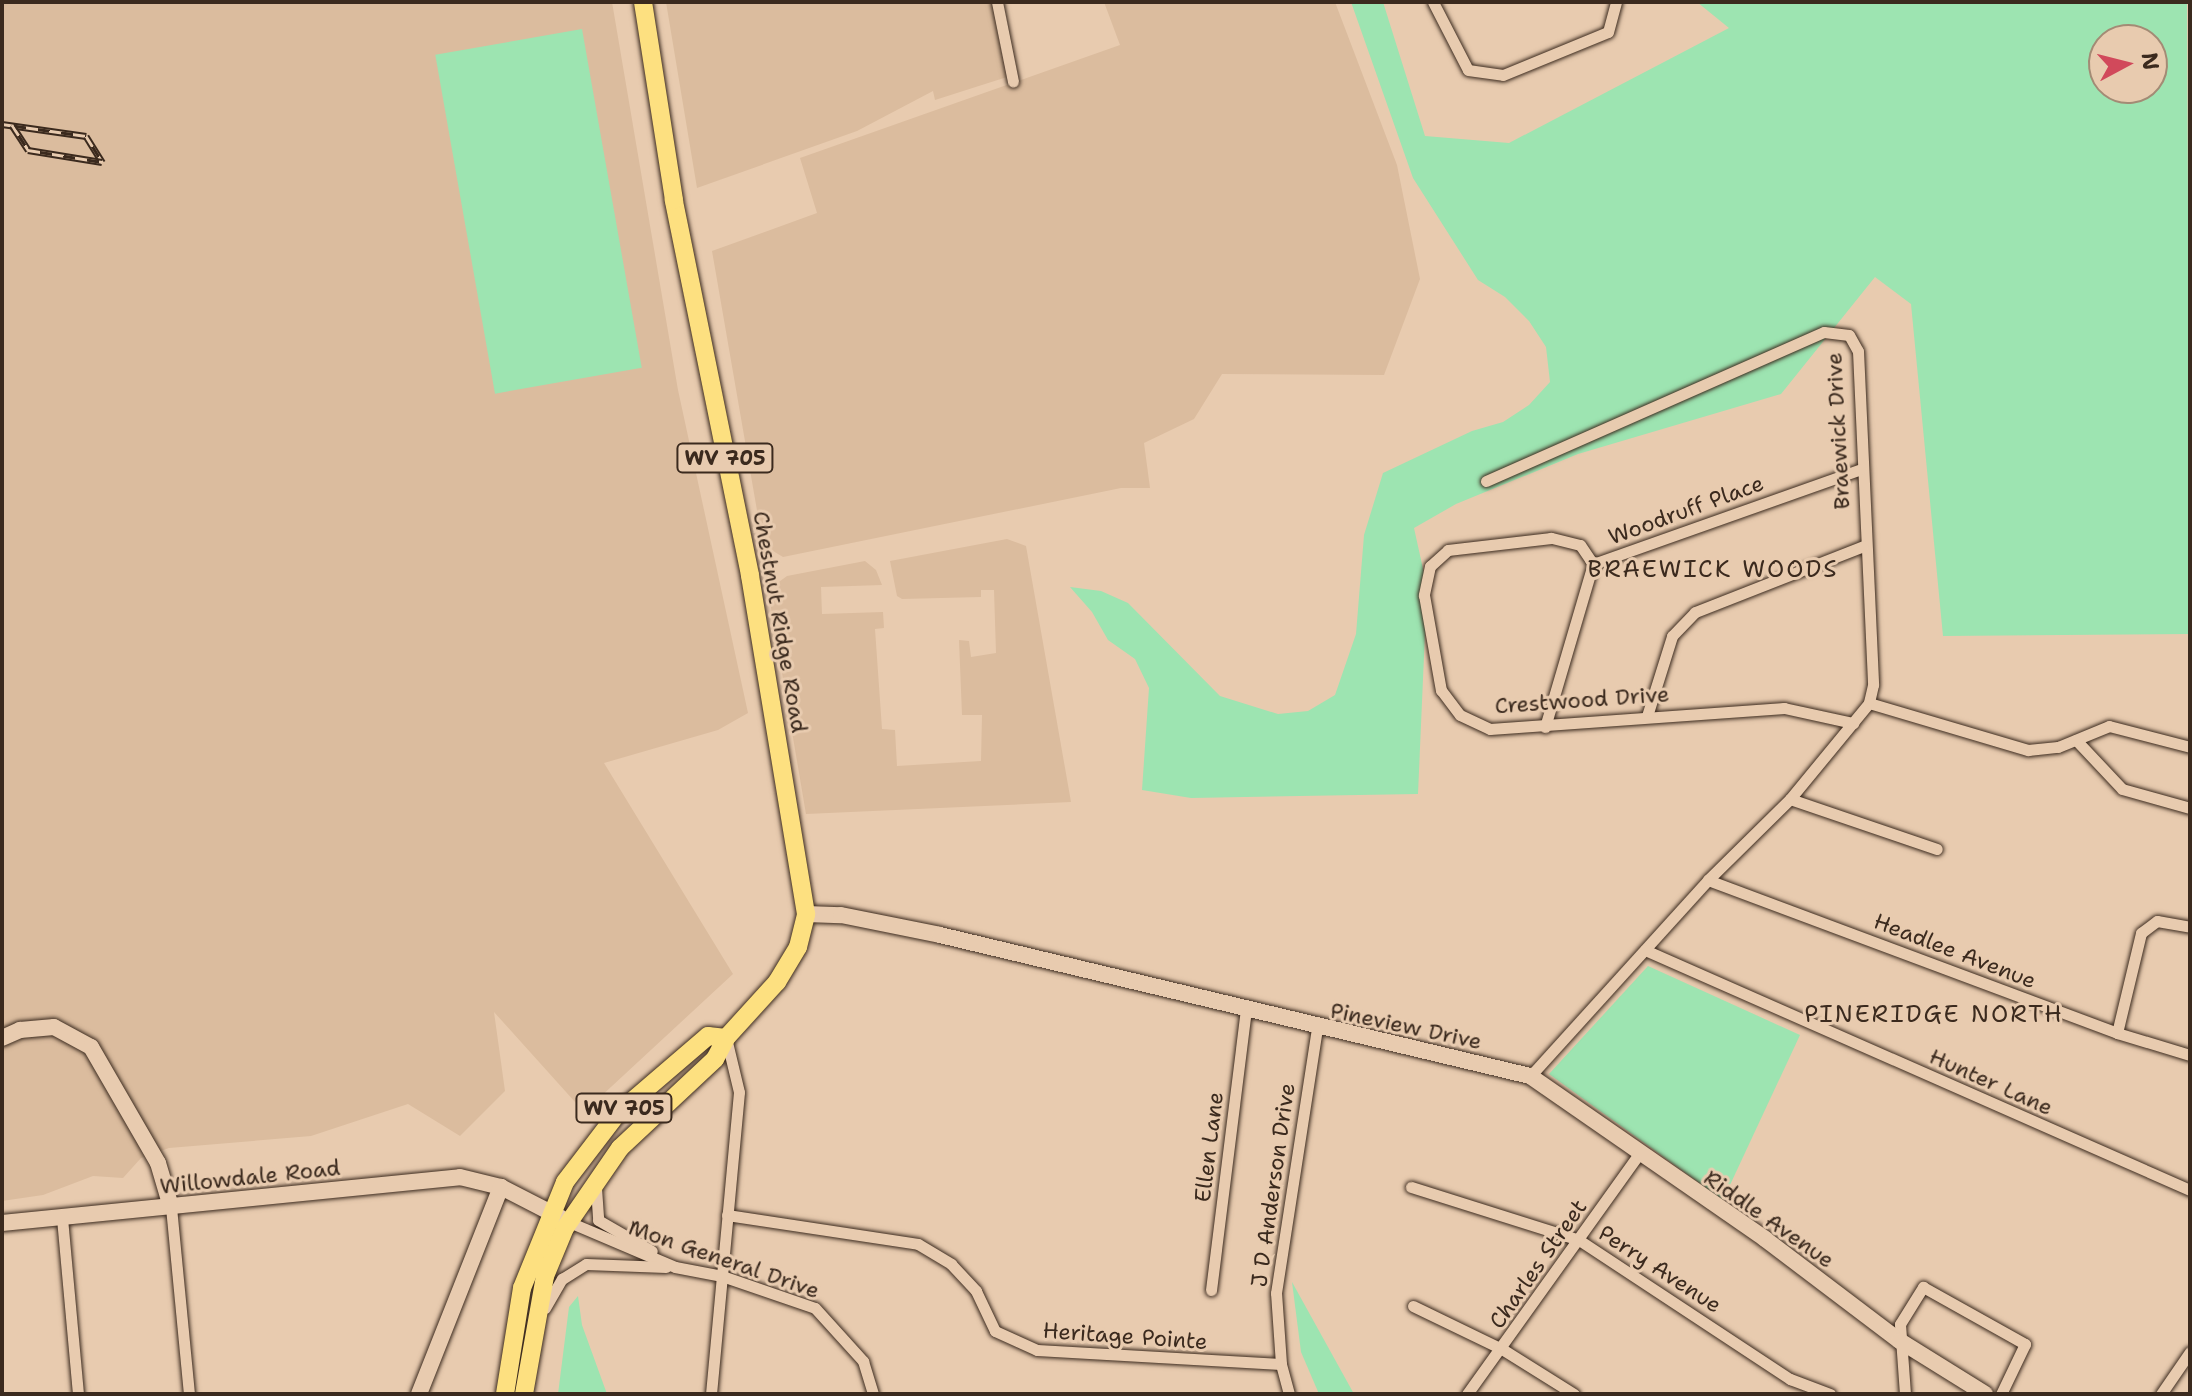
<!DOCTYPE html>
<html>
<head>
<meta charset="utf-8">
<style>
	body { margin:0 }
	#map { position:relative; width:2192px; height:1396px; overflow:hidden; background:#e8cbaf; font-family:"Shantell Sans",sans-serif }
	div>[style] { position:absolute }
	.built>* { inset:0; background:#dbbc9e }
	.green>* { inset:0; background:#9de4b1; transform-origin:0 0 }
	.roads { filter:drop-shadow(0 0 2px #3b2a1e) drop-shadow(0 0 2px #3b2a1e) }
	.street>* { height:11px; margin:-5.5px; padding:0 5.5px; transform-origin:5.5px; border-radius:5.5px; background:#e8cbaf }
	.secondary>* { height:16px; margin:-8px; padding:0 8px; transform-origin:8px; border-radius:8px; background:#e8cbaf }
	.primary>* { height:18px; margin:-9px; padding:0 9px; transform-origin:9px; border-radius:9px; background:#fde080 }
	.rail>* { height:7px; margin-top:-3.5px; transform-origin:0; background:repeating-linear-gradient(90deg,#e8cbaf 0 12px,#3b2a1e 0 24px); box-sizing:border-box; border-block:2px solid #3b2a1e }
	span { translate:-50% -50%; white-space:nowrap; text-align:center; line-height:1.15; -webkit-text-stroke:6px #e8cbaf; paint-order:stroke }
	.shield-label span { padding:2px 6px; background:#e8cbaf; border:2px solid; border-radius:6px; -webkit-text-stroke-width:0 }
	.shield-label { font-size:20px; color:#3b2a1e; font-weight:700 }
	.street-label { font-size:22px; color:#3b2a1e }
	.neighbourhood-label { font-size:24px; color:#3b2a1e; letter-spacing:2px }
	.frame { position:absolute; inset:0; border:4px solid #3b2a1e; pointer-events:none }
	.north { position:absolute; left:2088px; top:24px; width:80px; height:80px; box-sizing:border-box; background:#e8cbaf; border:2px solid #a38b75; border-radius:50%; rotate:83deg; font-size:22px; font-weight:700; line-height:32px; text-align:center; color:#3b2a1e }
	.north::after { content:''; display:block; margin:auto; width:28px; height:36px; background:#d1495b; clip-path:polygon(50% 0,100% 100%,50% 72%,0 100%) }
</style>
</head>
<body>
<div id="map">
	<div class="built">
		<i style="clip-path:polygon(2px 2px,612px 2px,678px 390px,748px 713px,718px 730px,604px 763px,733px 974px,584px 1112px,494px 1012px,505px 1091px,460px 1136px,408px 1104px,311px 1136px,169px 1148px,141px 1158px,123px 1178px,93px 1176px,43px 1195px,2px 1201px)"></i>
		<i style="clip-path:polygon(666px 2px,992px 2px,1007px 77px,935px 100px,933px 91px,857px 131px,697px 188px)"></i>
		<i style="clip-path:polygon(1104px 2px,1335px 2px,1397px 165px,1420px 279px,1384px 375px,1222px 374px,1194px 419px,1144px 443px,1150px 488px,1121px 488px,783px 557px,763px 545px,712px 251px,817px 213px,800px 158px,1120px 45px)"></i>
		<i style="clip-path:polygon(1007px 539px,1026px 546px,1071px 802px,806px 814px,768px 590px,787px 576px,865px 561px,876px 570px,882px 585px,821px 587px,822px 614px,883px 612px,884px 628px,875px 629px,882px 729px,895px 730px,897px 766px,981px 761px,982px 715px,962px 715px,959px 640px,969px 641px,971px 657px,996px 653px,994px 590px,981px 590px,981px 597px,902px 599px,897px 596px,890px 561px)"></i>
	</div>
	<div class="green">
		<i style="clip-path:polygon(evenodd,1351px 2px,1383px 2px,1425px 136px,1509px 143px,1729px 28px,1697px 2px,2187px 2px,2190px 634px,1943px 636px,1911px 304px,1875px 277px,1781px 394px,1578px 454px,1456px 504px,1414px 528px,1427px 587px,1418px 794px,1191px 798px,1142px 790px,1149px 688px,1135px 659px,1108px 640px,1092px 612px,1070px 587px,1101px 591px,1128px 603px,1220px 696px,1278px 714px,1308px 711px,1335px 695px,1356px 634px,1364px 535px,1383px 473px,1472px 431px,1503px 422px,1529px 405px,1550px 382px,1546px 347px,1529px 321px,1505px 297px,1478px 280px,1413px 178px,1351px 2px,2104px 40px,2152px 40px,2152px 88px,2104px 88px,2104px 40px)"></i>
		<i style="left:582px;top:29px;width:344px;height:149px;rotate:80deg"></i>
		<i style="clip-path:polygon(1648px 966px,1800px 1035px,1723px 1200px,1549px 1074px)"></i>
		<i style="clip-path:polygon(1292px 1282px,1354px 1394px,1319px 1394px,1301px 1352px)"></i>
		<i style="clip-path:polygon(578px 1296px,582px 1325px,607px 1394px,558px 1394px,569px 1307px)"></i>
	</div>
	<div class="roads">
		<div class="street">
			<i style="left:997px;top:2px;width:81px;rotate:78.6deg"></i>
			<i style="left:1433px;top:2px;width:76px;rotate:62.8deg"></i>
			<i style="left:1468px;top:70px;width:35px;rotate:8deg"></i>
			<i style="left:1503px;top:75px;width:113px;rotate:-22.3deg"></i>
			<i style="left:1608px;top:32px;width:31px;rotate:-75deg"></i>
			<i style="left:1486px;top:481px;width:369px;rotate:-23.8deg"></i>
			<i style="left:1824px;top:332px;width:25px;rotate:7deg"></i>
			<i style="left:1849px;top:335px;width:18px;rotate:61deg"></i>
			<i style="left:1858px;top:351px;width:334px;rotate:87.4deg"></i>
			<i style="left:1873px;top:685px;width:18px;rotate:103deg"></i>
			<i style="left:1869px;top:703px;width:124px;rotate:129.5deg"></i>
			<i style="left:1790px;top:799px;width:115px;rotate:135.4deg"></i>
			<i style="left:1708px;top:880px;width:265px;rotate:132.2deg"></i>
			<i style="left:1593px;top:564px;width:23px;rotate:-124deg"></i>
			<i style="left:1580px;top:545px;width:30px;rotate:-166deg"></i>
			<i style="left:1551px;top:538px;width:104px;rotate:173.4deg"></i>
			<i style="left:1448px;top:550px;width:24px;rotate:138deg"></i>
			<i style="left:1430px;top:566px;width:30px;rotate:102deg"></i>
			<i style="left:1424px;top:595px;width:97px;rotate:79.9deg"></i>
			<i style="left:1441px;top:690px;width:31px;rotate:53deg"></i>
			<i style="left:1460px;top:715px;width:33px;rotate:25deg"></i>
			<i style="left:1490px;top:729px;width:295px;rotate:-4.1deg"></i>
			<i style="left:1784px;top:708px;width:71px;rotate:12.3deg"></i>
			<i style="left:1869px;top:703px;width:166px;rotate:16.5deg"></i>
			<i style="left:2028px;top:750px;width:30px;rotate:-6deg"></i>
			<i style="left:2058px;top:747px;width:55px;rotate:-22.4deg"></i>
			<i style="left:2109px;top:726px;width:84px;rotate:14.5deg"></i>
			<i style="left:1647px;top:716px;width:84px;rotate:-72.6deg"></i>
			<i style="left:1672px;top:636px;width:33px;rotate:-46deg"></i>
			<i style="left:1695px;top:612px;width:180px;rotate:-21.4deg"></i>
			<i style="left:1545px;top:727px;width:170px;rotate:-73.6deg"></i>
			<i style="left:1593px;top:564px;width:284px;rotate:-19.5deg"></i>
			<i style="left:2076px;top:740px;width:67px;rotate:46.8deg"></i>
			<i style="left:2122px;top:789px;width:71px;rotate:15.6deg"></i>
			<i style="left:1790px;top:799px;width:155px;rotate:18.8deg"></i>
			<i style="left:1708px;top:880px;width:437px;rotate:20.5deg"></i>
			<i style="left:2117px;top:1033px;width:76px;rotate:16.8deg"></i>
			<i style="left:1645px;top:950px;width:596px;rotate:23.77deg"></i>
			<i style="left:2117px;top:1033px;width:103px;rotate:-76.5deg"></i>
			<i style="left:2141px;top:933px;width:20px;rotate:-37deg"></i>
			<i style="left:2157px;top:921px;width:34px;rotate:10deg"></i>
			<i style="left:1411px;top:1187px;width:176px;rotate:17.5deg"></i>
			<i style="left:1579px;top:1240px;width:253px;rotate:33.4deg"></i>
			<i style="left:1790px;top:1379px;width:43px;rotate:20.6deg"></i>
			<i style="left:596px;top:1188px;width:32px;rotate:86deg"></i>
			<i style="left:598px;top:1220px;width:62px;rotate:29.9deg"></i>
			<i style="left:171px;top:1207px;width:188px;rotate:84.5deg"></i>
			<i style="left:727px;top:1215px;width:193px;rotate:8.6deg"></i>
			<i style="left:918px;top:1244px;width:39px;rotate:31deg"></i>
			<i style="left:951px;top:1264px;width:37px;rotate:47deg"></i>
			<i style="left:976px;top:1291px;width:44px;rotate:64.6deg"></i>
			<i style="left:995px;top:1331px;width:46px;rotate:24.3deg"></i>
			<i style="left:1037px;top:1350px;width:244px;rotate:3.3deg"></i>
			<i style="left:62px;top:1218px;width:177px;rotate:84.8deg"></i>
			<i style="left:569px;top:1222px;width:115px;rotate:23deg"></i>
			<i style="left:675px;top:1267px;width:48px;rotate:10.8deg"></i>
			<i style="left:722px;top:1276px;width:98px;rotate:19deg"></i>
			<i style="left:815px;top:1308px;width:72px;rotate:47.8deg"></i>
			<i style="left:863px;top:1361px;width:34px;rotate:73deg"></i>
			<i style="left:1211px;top:1290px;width:284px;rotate:-82.9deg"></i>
			<i style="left:1413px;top:1306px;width:99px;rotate:25.8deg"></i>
			<i style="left:1502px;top:1349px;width:85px;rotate:32deg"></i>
			<i style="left:545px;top:1308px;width:34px;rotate:-60deg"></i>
			<i style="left:562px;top:1279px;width:28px;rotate:-32deg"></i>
			<i style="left:586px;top:1264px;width:80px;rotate:2.1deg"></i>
			<i style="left:711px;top:1394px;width:303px;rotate:-84.7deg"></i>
			<i style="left:739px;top:1092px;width:56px;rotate:-103.5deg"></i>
			<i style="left:1289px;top:1394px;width:31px;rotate:-105deg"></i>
			<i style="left:1281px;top:1364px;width:71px;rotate:-94deg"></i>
			<i style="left:1276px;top:1293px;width:267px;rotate:-81.2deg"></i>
			<i style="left:1467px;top:1394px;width:294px;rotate:-54.4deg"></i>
			<i style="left:1905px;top:1394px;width:70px;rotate:-94.1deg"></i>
			<i style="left:1900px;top:1324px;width:44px;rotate:-58.1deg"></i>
			<i style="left:1923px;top:1287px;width:117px;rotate:29.2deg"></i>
			<i style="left:2025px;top:1344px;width:55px;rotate:115.6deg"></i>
			<i style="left:2161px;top:1394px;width:51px;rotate:-55.4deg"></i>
		</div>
		<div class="secondary">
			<i style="left:806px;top:914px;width:35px;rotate:2deg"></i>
			<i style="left:841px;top:915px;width:101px;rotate:11.4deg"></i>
			<i style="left:940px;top:935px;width:607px;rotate:13.44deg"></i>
			<i style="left:1530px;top:1076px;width:286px;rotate:34.7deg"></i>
			<i style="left:1765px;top:1239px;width:169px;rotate:37.1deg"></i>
			<i style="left:1900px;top:1341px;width:100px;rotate:31.9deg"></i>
			<i style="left:2px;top:1038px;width:20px;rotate:-24deg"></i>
			<i style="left:20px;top:1030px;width:34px;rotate:-5deg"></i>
			<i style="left:54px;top:1027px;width:42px;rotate:28.4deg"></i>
			<i style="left:91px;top:1047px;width:134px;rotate:60deg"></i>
			<i style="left:158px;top:1163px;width:46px;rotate:73.5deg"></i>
			<i style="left:2px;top:1223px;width:460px;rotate:-5.7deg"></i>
			<i style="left:460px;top:1177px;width:42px;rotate:13.7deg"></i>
			<i style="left:501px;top:1187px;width:68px;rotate:27.3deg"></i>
			<i style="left:419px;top:1394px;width:223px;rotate:-68.4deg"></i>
		</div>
		<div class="primary">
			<i style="left:505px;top:1394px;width:107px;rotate:-80.9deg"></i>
			<i style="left:522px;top:1288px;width:114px;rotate:-67.9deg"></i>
			<i style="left:565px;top:1182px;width:86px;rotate:-52.6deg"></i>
			<i style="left:617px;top:1114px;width:120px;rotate:-40.6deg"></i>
			<i style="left:708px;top:1036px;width:18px;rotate:6deg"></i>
			<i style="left:524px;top:1394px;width:120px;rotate:-79.9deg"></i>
			<i style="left:545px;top:1276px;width:52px;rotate:-67.4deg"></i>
			<i style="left:565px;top:1228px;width:97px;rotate:-55.5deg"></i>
			<i style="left:620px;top:1148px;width:130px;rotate:-43.1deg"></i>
			<i style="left:715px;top:1059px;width:24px;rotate:-62deg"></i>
			<i style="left:726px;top:1038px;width:76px;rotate:-47.7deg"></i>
			<i style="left:777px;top:982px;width:41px;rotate:-59deg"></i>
			<i style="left:798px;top:947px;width:34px;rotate:-76deg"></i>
			<i style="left:806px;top:914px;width:344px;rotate:-99.4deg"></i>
			<i style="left:750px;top:575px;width:383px;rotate:-101.5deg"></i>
			<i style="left:674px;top:200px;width:200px;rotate:-98.9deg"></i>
		</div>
	</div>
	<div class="rail">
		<i style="left:2px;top:124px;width:85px;rotate:8.1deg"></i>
		<i style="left:86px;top:136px;width:31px;rotate:58deg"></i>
		<i style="left:12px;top:125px;width:30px;rotate:57deg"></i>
		<i style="left:28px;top:150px;width:75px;rotate:9.2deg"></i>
	</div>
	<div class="shield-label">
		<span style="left:725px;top:458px">WV 705</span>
		<span style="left:624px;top:1108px">WV 705</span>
	</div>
	<div class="street-label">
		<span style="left:1838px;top:431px;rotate:-93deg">Braewick Drive</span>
		<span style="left:1686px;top:510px;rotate:-20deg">Woodruff Place</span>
		<span style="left:780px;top:622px;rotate:80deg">Chestnut Ridge Road</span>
		<span style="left:1582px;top:700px;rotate:-4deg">Crestwood Drive</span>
		<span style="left:1955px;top:951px;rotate:21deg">Headlee Avenue</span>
		<span style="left:1406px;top:1026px;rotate:12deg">Pineview Drive</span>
		<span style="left:1991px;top:1082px;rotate:24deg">Hunter Lane</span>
		<span style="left:1209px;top:1147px;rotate:-83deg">Ellen Lane</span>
		<span style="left:250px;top:1177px;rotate:-6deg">Willowdale Road</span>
		<span style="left:1273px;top:1185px;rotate:-82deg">J D Anderson Drive</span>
		<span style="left:1769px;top:1219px;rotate:35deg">Riddle Avenue</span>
		<span style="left:724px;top:1259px;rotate:19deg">Mon General Drive</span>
		<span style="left:1538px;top:1264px;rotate:-55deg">Charles Street</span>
		<span style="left:1660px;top:1269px;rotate:33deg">Perry Avenue</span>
		<span style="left:1125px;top:1336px;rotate:4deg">Heritage Pointe</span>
	</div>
	<div class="neighbourhood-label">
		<span style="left:1713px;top:570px">BRAEWICK WOODS</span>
		<span style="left:1934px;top:1015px">PINERIDGE NORTH</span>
	</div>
	<div class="frame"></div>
	<div class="north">N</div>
</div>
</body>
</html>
